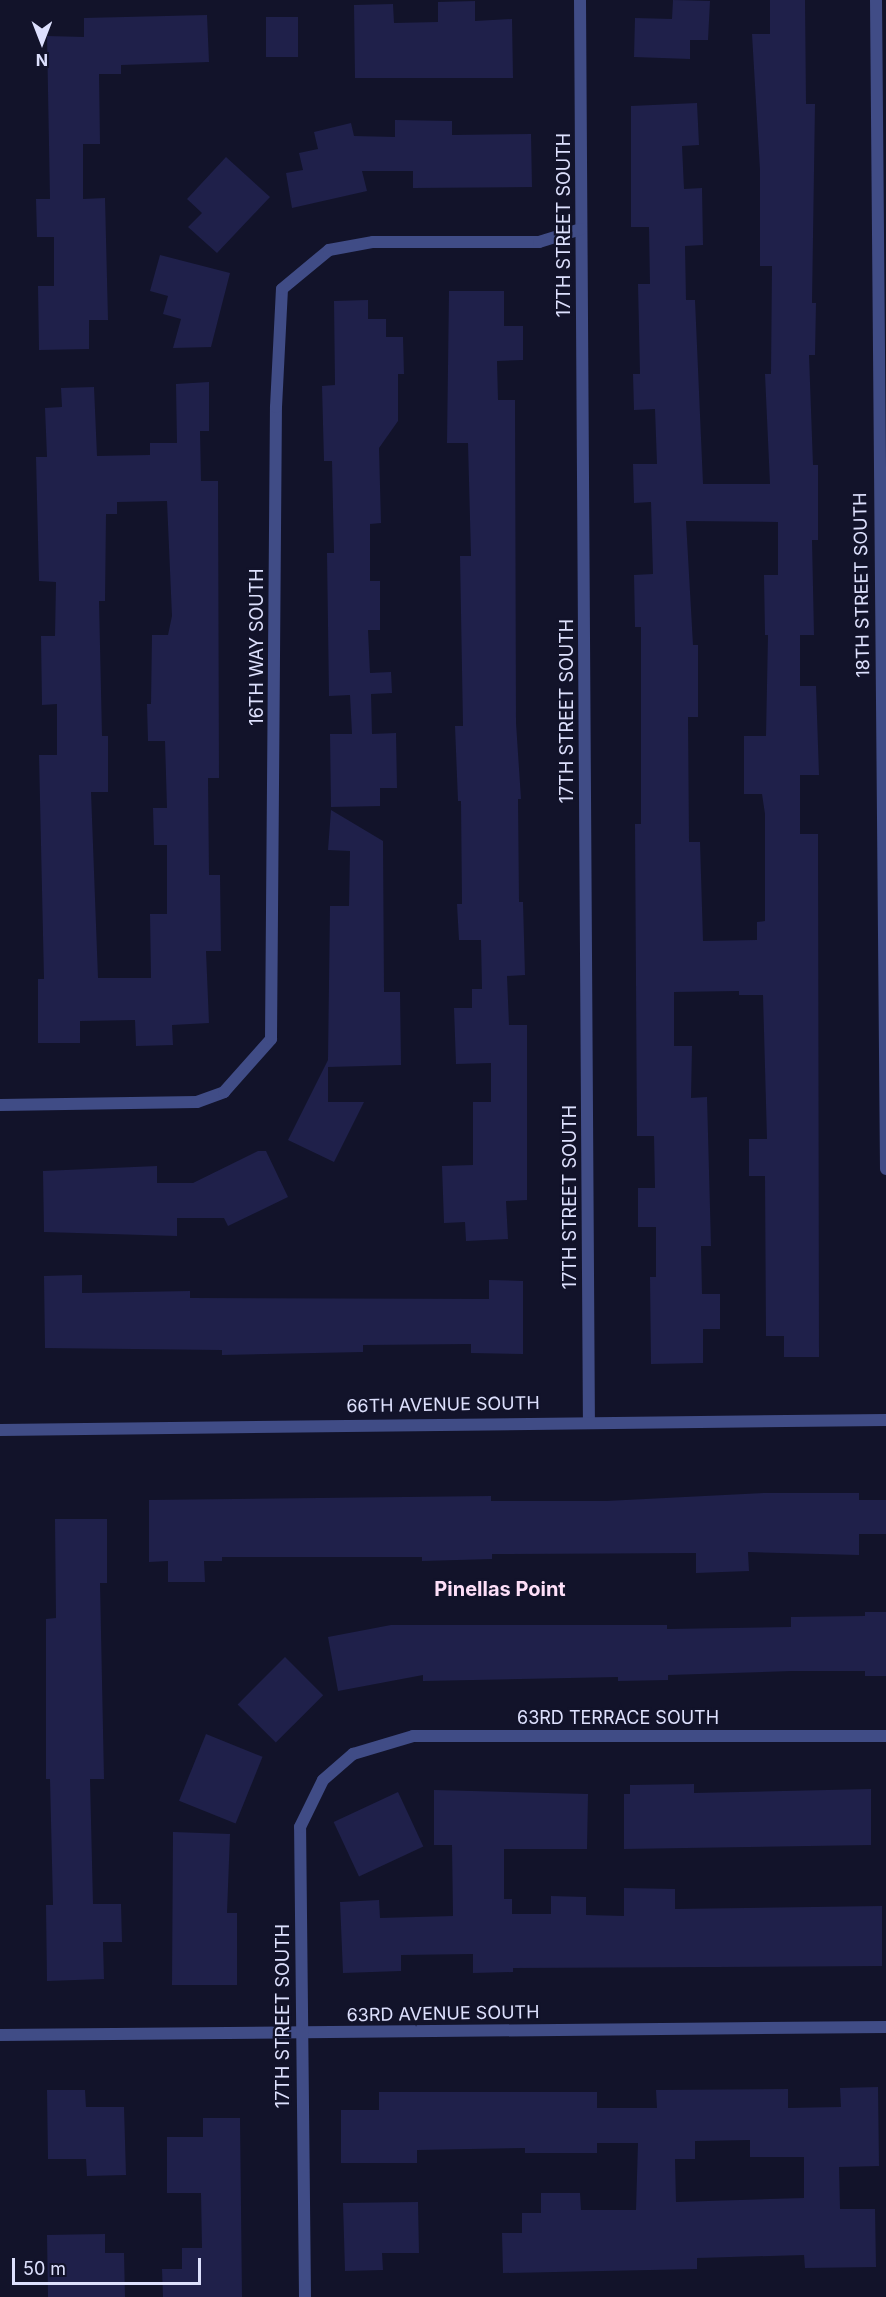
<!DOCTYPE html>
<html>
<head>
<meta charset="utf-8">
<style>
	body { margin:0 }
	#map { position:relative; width:886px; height:2297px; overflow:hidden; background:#12132a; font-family:Inter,sans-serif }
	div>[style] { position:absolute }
	.building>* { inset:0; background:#1f204a; transform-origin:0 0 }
	.minor>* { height:12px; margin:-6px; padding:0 6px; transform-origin:6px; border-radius:6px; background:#404c86 }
	.tertiary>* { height:12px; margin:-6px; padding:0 6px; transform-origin:6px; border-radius:6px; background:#404c86 }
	span { translate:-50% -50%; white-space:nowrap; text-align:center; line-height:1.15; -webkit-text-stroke:4.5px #12132a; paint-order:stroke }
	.street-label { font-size:18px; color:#dde0fd }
	.neighbourhood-label { font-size:20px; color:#fddff8; font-weight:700 }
	.north { position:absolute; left:12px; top:12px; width:60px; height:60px; -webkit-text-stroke:4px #12132a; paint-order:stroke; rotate:180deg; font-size:16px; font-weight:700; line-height:24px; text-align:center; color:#dde0fd }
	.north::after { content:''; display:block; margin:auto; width:21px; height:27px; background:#dde0fd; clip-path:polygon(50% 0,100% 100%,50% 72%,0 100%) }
	.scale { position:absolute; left:12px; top:2258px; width:189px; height:27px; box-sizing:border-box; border:3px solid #dde0fd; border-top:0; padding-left:8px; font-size:18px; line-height:21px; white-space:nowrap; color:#dde0fd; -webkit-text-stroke:4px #12132a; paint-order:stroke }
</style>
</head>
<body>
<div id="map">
	<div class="building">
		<i style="clip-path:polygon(673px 0,710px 1px,708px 40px,690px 40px,690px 59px,634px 57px,635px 18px,672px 19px)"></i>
		<i style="clip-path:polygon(evenodd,770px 0,805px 0,806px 104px,815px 104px,812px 303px,816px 303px,815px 355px,809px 355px,813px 465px,818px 465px,818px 540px,812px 540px,814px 635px,800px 635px,800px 686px,816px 686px,819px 775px,800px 775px,800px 834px,818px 834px,819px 1357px,784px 1357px,784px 1336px,766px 1336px,765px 1176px,749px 1176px,749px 1139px,767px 1139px,763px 995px,739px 995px,739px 991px,674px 992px,674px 1046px,692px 1046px,691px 1098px,707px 1097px,711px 1246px,701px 1246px,702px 1294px,720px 1294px,720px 1329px,703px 1329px,703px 1363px,651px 1364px,650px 1277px,656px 1277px,656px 1227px,638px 1227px,638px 1188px,655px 1188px,654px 1136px,637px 1136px,635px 824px,641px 824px,641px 627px,635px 627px,634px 575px,653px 574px,651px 502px,634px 503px,633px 464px,657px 464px,655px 409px,634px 410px,633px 374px,640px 374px,638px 284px,650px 284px,649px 227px,631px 227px,631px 106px,697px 103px,699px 145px,682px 146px,684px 189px,702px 188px,703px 245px,685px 246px,686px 300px,695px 300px,703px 484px,770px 484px,765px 374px,771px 374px,772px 266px,760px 266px,760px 170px,752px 34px,770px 34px,770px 0,686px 521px,778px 522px,778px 575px,764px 575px,765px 635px,768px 635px,766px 736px,744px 736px,744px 794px,762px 794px,765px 814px,765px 921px,757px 922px,757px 940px,703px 941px,700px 842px,689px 842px,688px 717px,698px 717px,698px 645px,693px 645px,686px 521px)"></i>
		<i style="clip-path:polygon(475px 1px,475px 21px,512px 19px,513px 78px,355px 78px,354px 5px,393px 4px,394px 23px,438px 22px,438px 2px)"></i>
		<i style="clip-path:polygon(207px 15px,209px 62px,121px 65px,121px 74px,99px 74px,100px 144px,83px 144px,83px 199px,105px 198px,108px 320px,89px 320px,89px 349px,39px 350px,38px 286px,54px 286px,54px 237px,37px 237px,36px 199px,50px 199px,47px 36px,84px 37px,84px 18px)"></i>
		<i style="left:298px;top:17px;width:40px;height:32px;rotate:90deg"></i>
		<i style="clip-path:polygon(395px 120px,452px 121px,452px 135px,531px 134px,532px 187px,413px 188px,413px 171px,362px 171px,367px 191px,292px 208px,286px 173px,303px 170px,299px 153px,318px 149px,314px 132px,351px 123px,354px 136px,395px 137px)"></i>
		<i style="clip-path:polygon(226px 157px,270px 197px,217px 253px,188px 227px,202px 213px,187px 199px)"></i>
		<i style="clip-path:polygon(160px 255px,230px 273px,211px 347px,173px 348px,181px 319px,163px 314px,168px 296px,150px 291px)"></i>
		<i style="clip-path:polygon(449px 291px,504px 291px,504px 326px,523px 326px,523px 360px,497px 361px,498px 400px,515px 400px,516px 723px,521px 799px,518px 799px,519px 902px,523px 902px,525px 975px,507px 976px,509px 1025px,527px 1025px,527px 1200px,506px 1201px,508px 1239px,466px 1241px,465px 1222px,444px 1223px,442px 1166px,473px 1165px,473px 1102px,491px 1102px,491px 1063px,456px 1064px,454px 1008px,472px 1008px,472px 989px,482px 989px,481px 940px,459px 940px,457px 904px,462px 904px,461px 801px,458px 801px,455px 726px,463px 726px,460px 556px,471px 556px,468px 443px,447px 443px)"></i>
		<i style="clip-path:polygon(368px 300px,368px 319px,386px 319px,386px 337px,403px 337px,404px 374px,398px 374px,398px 421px,379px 448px,381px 523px,370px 524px,370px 581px,380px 581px,380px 630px,368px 630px,370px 673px,391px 672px,392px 693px,371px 694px,372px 734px,396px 733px,397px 788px,380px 788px,380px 806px,331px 807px,330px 734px,352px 734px,350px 695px,329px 696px,327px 553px,334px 553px,332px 461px,324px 461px,322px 386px,335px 385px,334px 301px)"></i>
		<i style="clip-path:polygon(evenodd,209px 382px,209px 431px,200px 431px,201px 481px,218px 481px,219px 778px,208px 778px,209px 875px,220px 875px,221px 951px,206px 951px,209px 1023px,172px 1025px,173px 1045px,136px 1046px,135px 1020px,80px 1021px,80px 1043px,38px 1043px,38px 979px,44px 979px,39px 755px,57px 755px,57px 704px,42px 705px,41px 636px,55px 636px,56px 582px,39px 581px,36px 457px,47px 457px,45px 408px,62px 407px,61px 388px,94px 387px,97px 456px,150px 455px,150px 443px,177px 443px,176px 384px,209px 382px,167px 501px,172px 616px,168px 635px,152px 635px,151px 704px,147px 704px,148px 741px,165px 741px,167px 808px,153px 808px,154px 845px,167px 845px,167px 914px,150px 914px,151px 978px,98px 978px,91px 792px,108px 792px,108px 736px,102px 736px,99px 601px,105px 601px,106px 514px,117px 514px,117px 502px,167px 501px)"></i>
		<i style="clip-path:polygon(331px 810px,383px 841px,384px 992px,400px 992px,401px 1065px,328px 1067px,328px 1102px,364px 1102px,334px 1162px,288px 1140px,328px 1060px,330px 906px,349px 906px,350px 851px,328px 850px)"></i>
		<i style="clip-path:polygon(258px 1151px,266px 1151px,288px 1197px,228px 1226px,224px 1218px,177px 1218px,177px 1236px,44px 1232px,43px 1171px,157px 1166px,157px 1183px,193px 1183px)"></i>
		<i style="clip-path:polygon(82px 1275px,82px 1293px,190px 1291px,190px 1298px,489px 1299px,489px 1280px,523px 1281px,523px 1354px,471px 1353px,471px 1344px,363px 1345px,363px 1352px,222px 1355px,222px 1350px,45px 1348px,44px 1276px)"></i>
		<i style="clip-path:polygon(764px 1493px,859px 1493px,859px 1500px,886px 1500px,886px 1534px,859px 1534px,859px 1555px,748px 1552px,749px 1571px,696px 1573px,696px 1553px,492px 1554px,492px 1559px,422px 1561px,422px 1557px,222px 1557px,222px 1561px,204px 1561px,205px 1582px,168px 1582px,168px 1561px,149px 1562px,149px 1500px,491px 1496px,491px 1501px,606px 1501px)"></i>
		<i style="clip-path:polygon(55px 1519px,107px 1519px,107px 1583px,100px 1583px,104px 1779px,90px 1779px,93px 1904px,121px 1904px,122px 1942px,103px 1942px,104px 1979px,47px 1981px,46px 1905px,53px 1905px,50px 1779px,46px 1779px,46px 1619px,56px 1618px)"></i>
		<i style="clip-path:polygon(865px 1612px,886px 1612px,886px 1676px,865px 1676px,865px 1671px,792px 1671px,668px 1675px,668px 1680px,618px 1681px,618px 1677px,423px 1681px,423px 1675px,338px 1691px,328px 1637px,391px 1625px,667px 1625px,667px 1629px,791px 1627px,791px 1617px,865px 1616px)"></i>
		<i style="left:285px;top:1657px;width:54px;height:67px;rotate:45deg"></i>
		<i style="left:206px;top:1734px;width:61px;height:72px;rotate:22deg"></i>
		<i style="clip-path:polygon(694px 1784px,694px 1793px,871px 1789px,871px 1845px,624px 1849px,624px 1794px,630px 1794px,630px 1785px)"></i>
		<i style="clip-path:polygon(434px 1790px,588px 1794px,587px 1849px,504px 1849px,504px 1899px,512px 1899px,512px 1914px,551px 1914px,551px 1896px,586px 1897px,586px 1915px,624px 1916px,624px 1888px,675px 1889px,675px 1909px,882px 1906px,882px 1966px,513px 1968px,513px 1972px,473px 1973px,473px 1954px,401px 1955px,401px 1971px,343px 1973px,340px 1902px,379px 1900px,380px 1918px,453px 1916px,452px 1845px,434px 1845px)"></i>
		<i style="left:398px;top:1792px;width:60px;height:71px;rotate:65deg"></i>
		<i style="clip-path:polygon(173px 1832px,230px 1834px,227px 1913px,237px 1913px,237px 1985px,172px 1985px)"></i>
		<i style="clip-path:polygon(evenodd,878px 2087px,879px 2166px,839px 2167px,840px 2209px,875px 2209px,876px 2267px,805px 2268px,804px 2255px,697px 2258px,697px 2269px,503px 2273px,502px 2233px,522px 2233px,522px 2213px,541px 2213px,541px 2193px,580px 2193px,581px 2210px,636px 2210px,638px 2143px,597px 2143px,597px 2153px,525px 2153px,525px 2148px,417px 2150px,417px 2163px,341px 2163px,341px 2110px,379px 2110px,379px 2092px,597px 2092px,597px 2108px,657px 2108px,656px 2090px,788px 2089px,788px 2108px,841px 2107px,840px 2088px,878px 2087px,750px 2140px,750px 2157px,804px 2157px,804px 2198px,676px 2202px,675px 2159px,695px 2159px,695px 2141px,750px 2140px)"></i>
		<i style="clip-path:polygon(47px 2090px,85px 2090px,86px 2107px,124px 2107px,126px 2175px,87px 2176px,86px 2159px,48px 2159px)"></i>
		<i style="clip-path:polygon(203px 2118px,240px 2118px,242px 2297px,163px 2297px,162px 2269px,182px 2269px,182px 2248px,202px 2248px,201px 2193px,167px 2193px,167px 2137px,203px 2137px)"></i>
		<i style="clip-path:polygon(418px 2202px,419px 2253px,382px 2253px,383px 2270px,345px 2271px,343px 2203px)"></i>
		<i style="clip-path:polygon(105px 2234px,105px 2253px,124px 2253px,125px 2297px,48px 2297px,47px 2235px)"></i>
	</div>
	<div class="minor">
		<i style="left:580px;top:0;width:1421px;rotate:89.64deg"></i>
		<i style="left:876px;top:0;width:1169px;rotate:89.51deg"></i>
		<i style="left:0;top:1105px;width:197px;rotate:-0.9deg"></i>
		<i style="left:197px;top:1102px;width:29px;rotate:-20deg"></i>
		<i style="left:224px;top:1092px;width:71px;rotate:-48.4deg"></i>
		<i style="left:271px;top:1039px;width:632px;rotate:-89.55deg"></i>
		<i style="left:276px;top:407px;width:118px;rotate:-87.1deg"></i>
		<i style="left:282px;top:289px;width:61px;rotate:-39.7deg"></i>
		<i style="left:329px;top:250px;width:45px;rotate:-10.3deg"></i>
		<i style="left:373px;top:242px;width:166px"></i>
		<i style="left:539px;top:242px;width:44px;rotate:-17.2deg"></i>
		<i style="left:0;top:2035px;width:886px;rotate:-0.52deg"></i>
		<i style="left:305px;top:2297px;width:470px;rotate:-90.6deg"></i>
		<i style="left:300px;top:1827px;width:52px;rotate:-63.9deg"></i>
		<i style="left:323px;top:1780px;width:40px;rotate:-41deg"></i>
		<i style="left:353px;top:1754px;width:63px;rotate:-16.7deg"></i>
		<i style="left:413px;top:1736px;width:473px"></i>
	</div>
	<div class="tertiary">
		<i style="left:0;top:1430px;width:886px;rotate:-0.65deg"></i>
	</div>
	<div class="street-label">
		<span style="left:564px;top:225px;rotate:-90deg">17TH STREET SOUTH</span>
		<span style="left:862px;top:585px;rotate:-91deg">18TH STREET SOUTH</span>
		<span style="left:257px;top:647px;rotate:-90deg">16TH WAY SOUTH</span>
		<span style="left:567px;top:711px;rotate:-90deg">17TH STREET SOUTH</span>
		<span style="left:570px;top:1197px;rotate:-90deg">17TH STREET SOUTH</span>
		<span style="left:443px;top:1405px;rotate:-1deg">66TH AVENUE SOUTH</span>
		<span style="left:618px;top:1718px">63RD TERRACE SOUTH</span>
		<span style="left:443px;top:2014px;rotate:-1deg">63RD AVENUE SOUTH</span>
		<span style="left:283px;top:2016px;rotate:-90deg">17TH STREET SOUTH</span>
	</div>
	<div class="neighbourhood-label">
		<span style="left:500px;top:1589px">Pinellas Point</span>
	</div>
	<div class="north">N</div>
	<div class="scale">50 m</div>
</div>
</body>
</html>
